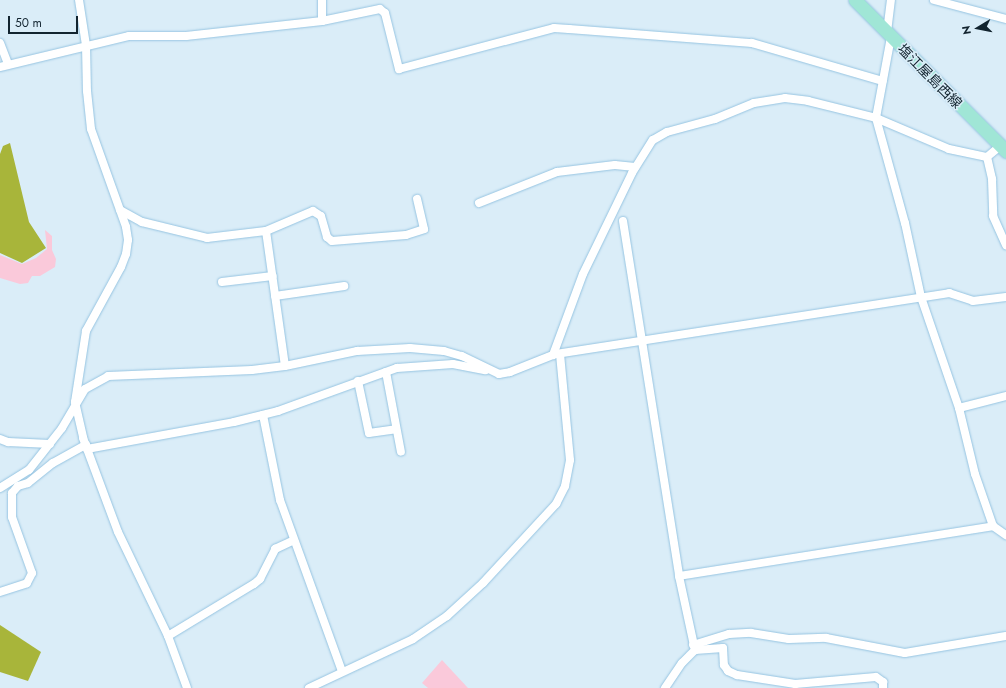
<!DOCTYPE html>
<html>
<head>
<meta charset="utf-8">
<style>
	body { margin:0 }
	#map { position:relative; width:1006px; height:688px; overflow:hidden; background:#daedf8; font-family:Jost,"Noto Sans JP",sans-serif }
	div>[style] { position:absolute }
	.green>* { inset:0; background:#fac9da }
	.water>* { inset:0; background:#a8b53a }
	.roads { filter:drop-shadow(0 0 1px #96c4e1) drop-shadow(0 0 1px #96c4e1) }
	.street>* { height:8px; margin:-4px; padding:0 4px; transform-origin:4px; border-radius:4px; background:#fff }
	.primary>* { height:13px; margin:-6.5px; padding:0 6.5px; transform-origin:6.5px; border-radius:6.5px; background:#a0e6d6 }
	span { translate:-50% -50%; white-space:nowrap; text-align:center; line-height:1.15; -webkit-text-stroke:3px #daedf8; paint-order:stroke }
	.street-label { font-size:14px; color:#12242f }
	.north { position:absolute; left:958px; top:8px; width:40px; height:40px; -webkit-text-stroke:3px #daedf8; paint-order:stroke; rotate:260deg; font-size:11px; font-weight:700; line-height:16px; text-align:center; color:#12242f }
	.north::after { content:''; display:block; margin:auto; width:14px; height:18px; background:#12242f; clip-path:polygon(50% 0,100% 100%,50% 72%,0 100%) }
	.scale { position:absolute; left:8px; top:16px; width:70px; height:18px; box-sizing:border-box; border:2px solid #12242f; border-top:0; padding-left:5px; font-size:12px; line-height:14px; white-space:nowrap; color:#12242f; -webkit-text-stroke:3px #daedf8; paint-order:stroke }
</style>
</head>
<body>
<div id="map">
	<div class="green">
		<i style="clip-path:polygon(45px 230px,52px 236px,52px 250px,56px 259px,55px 267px,40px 276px,32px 276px,28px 283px,20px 284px,0 278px,0 255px,22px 264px,36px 258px,47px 249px)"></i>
		<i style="clip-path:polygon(442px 660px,468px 688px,428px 688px,422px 683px)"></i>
	</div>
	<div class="water">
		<i style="clip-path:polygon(10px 143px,29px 222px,46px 248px,22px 263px,0 253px,0 154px,3px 146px)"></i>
		<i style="clip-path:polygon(0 625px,41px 652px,28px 681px,0 672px)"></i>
	</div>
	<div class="roads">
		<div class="street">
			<i style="left:79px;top:0;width:46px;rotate:81.2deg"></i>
			<i style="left:86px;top:45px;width:46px;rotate:88.8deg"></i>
			<i style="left:87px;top:91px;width:38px;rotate:84deg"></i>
			<i style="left:91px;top:129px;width:104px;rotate:70.3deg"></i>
			<i style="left:126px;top:227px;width:13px;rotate:81deg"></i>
			<i style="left:128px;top:240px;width:14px;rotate:98deg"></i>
			<i style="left:126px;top:254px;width:14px;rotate:111deg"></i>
			<i style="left:121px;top:267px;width:73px;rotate:118.7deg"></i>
			<i style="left:86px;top:331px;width:72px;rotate:98.8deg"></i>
			<i style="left:75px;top:402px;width:37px;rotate:77deg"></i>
			<i style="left:83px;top:438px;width:100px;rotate:69.6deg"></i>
			<i style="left:118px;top:532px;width:115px;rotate:64.3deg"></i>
			<i style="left:168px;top:636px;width:55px;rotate:69.9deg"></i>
			<i style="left:322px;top:0;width:21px;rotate:90deg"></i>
			<i style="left:934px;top:0;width:74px;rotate:14.8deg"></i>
			<i style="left:887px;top:32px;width:32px;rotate:-83deg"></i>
			<i style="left:891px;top:37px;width:82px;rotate:100.5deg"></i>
			<i style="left:876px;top:118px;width:109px;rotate:74.6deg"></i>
			<i style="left:905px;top:223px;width:76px;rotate:77.8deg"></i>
			<i style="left:921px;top:297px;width:117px;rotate:71.1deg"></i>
			<i style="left:959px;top:408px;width:68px;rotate:76.4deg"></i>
			<i style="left:975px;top:474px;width:55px;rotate:70.9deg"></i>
			<i style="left:993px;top:526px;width:16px;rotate:35deg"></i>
			<i style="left:0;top:43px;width:22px;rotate:69deg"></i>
			<i style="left:0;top:67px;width:133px;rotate:-13.5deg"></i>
			<i style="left:129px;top:36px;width:57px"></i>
			<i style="left:186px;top:36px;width:137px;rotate:-6.3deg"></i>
			<i style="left:322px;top:21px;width:59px;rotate:-11.7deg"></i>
			<i style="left:380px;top:9px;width:6px;rotate:39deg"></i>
			<i style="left:385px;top:13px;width:58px;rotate:76deg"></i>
			<i style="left:399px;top:69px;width:160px;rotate:-14.8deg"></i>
			<i style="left:554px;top:28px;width:15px;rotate:4deg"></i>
			<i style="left:569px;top:29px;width:184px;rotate:4.4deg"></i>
			<i style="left:752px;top:43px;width:136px;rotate:16.2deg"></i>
			<i style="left:987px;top:157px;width:23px;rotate:77deg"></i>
			<i style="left:992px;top:179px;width:37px;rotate:88deg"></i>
			<i style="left:993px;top:216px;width:32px;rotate:66deg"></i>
			<i style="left:479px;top:203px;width:84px;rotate:-21.7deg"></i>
			<i style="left:557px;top:172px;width:58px;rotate:-6.9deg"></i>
			<i style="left:615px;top:165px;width:20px;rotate:6deg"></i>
			<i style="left:120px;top:210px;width:25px;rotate:29deg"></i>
			<i style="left:142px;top:222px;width:67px;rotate:13.8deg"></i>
			<i style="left:207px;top:238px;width:59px;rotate:-6.8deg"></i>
			<i style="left:266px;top:231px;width:51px;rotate:-23.1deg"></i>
			<i style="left:313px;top:211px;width:9px;rotate:32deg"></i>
			<i style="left:321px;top:216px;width:22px;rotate:74deg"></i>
			<i style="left:327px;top:237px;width:6px;rotate:39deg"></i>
			<i style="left:332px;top:241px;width:74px;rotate:-4.6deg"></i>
			<i style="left:406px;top:235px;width:19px;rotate:-18deg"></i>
			<i style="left:424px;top:229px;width:31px;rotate:-103deg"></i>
			<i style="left:623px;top:221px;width:359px;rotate:81deg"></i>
			<i style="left:679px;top:576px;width:76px;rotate:77.8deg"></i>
			<i style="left:266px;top:231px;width:136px;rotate:82deg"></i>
			<i style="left:222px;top:282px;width:51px;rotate:-6.7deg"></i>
			<i style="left:275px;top:296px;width:70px;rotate:-8.2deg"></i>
			<i style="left:556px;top:354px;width:398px;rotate:-8.8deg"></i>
			<i style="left:949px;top:293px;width:25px;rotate:18deg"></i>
			<i style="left:973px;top:301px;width:33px;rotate:-7deg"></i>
			<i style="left:386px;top:372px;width:81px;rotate:79.4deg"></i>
			<i style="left:358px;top:381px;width:53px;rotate:78.1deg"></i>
			<i style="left:369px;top:433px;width:27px;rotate:-8deg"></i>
			<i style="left:959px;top:408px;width:49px;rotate:-14.3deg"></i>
			<i style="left:263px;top:415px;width:87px;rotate:78.7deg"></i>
			<i style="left:280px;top:500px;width:182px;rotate:70.1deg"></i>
			<i style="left:0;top:439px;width:9px;rotate:21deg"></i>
			<i style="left:8px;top:442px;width:42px;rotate:2.7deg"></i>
			<i style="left:87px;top:449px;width:149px;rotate:-10.4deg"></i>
			<i style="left:234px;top:422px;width:45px;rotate:-14deg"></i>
			<i style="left:278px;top:411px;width:127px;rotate:-19.9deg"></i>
			<i style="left:397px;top:368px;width:56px;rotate:-4.1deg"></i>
			<i style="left:453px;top:364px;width:33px;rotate:11deg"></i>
			<i style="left:0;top:488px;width:34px;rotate:-32deg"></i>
			<i style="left:29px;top:470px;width:53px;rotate:-51.8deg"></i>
			<i style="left:62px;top:428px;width:45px;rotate:-59.5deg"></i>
			<i style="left:85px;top:389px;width:26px;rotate:-29deg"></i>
			<i style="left:108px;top:376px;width:144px;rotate:-2.4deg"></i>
			<i style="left:252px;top:370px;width:33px;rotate:-7deg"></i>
			<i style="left:285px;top:366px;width:74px;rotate:-11.8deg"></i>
			<i style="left:357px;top:351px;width:53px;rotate:-3.2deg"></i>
			<i style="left:410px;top:348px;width:34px;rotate:5deg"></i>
			<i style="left:444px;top:351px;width:19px;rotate:16deg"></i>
			<i style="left:462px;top:356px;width:41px;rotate:25.9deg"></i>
			<i style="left:499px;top:374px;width:11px;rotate:-10deg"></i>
			<i style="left:510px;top:372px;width:46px;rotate:-21.6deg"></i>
			<i style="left:553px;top:355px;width:86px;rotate:-69.7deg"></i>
			<i style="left:583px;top:274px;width:112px;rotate:-64.1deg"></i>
			<i style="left:632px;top:173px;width:39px;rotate:-58deg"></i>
			<i style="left:653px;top:140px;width:16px;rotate:-30deg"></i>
			<i style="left:667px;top:132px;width:50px;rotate:-15.2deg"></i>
			<i style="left:715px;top:119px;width:42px;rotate:-22.3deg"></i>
			<i style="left:754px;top:103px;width:31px;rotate:-9deg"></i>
			<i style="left:785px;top:98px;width:23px;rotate:7deg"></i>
			<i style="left:808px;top:101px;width:70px;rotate:14deg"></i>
			<i style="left:876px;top:118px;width:79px;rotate:23deg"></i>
			<i style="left:949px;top:149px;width:39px;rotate:12deg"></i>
			<i style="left:987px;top:157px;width:17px;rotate:-40deg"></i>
			<i style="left:679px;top:576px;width:318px;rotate:-9deg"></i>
			<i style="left:0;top:592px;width:28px;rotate:-18deg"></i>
			<i style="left:27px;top:583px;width:11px;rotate:-63deg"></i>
			<i style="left:32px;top:573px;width:59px;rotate:-109.7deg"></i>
			<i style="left:12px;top:517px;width:24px;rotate:-90deg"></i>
			<i style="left:12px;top:493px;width:9px;rotate:-49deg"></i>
			<i style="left:18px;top:486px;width:10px;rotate:-17deg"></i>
			<i style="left:28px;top:483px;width:32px;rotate:-39deg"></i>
			<i style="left:53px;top:463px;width:38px;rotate:-29deg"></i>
			<i style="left:168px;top:636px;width:100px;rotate:-31.2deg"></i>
			<i style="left:254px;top:584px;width:8px;rotate:-40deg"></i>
			<i style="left:260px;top:579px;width:34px;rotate:-63deg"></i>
			<i style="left:275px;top:549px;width:21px;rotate:-25deg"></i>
			<i style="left:693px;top:645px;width:38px;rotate:-17deg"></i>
			<i style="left:729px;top:634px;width:22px;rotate:-3deg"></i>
			<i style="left:751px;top:633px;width:38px;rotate:9deg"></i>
			<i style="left:789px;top:639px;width:37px;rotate:-2deg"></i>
			<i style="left:826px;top:638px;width:80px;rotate:10.8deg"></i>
			<i style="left:905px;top:653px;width:102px;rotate:-9.6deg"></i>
			<i style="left:309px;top:688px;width:115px;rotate:-25.2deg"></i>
			<i style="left:413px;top:639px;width:41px;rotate:-34.1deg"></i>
			<i style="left:447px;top:616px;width:49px;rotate:-42.5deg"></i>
			<i style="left:483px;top:583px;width:108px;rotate:-47.3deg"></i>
			<i style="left:556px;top:504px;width:20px;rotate:-63deg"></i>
			<i style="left:565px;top:486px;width:26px;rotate:-79deg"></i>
			<i style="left:570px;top:460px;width:106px;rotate:-95.4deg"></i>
			<i style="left:665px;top:688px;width:30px;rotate:-56deg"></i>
			<i style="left:682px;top:663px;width:18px;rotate:-45deg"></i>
			<i style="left:695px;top:650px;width:28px;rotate:-4deg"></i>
			<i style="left:723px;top:648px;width:17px;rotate:87deg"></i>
			<i style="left:724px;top:665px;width:7px;rotate:56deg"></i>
			<i style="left:728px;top:671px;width:10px;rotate:24deg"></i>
			<i style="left:737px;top:675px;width:59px;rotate:8.8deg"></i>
			<i style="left:795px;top:684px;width:81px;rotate:-4.9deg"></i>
			<i style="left:876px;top:677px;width:9px;rotate:36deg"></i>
			<i style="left:883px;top:682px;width:6px;rotate:90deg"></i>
		</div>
		<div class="primary">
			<i style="left:855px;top:0;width:214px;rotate:45deg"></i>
		</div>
	</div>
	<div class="street-label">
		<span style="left:930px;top:76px;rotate:45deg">塩江屋島西線</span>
	</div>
	<div class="north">N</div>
	<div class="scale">50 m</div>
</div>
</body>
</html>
